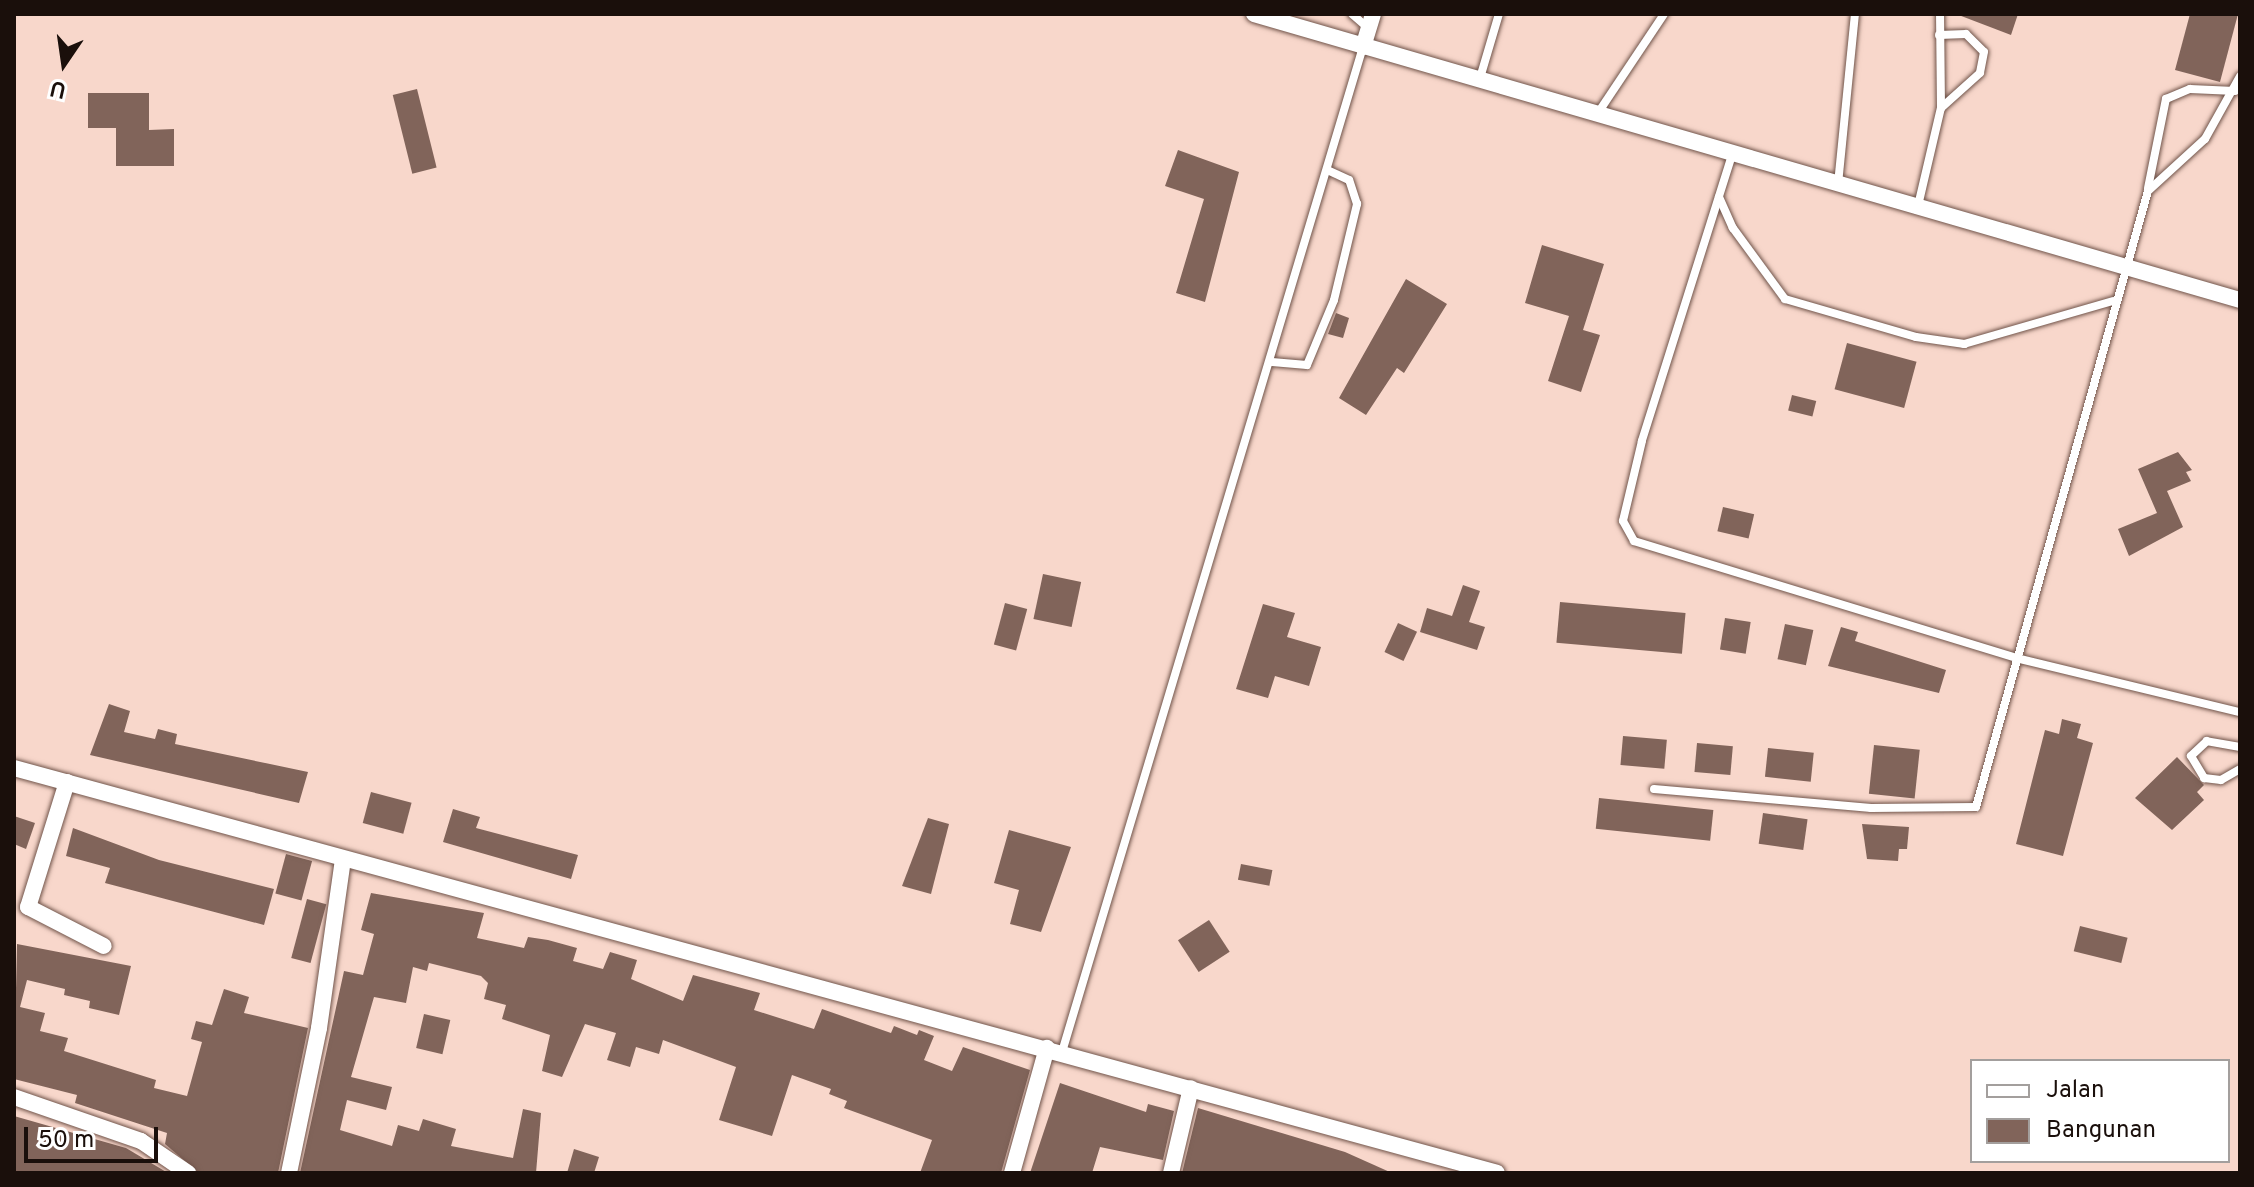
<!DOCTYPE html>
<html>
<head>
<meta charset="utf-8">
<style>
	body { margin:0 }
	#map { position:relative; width:2254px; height:1187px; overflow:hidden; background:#f8d7cb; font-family:Overpass,sans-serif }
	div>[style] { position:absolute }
	.building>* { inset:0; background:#81645a; transform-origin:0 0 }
	.roads { filter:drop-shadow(0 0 2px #70544a) drop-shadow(0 0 2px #70544a) }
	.lane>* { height:8px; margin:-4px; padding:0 4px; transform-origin:4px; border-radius:4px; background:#fff }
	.street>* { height:16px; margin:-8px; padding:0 8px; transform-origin:8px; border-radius:8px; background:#fff }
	span { translate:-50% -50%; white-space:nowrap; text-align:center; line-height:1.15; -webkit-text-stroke:6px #fff; paint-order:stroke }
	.frame { position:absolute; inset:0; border:16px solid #1a0f0b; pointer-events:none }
	.legend { position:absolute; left:1970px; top:1059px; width:260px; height:104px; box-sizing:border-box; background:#fff; border:2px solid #a39f9d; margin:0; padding:10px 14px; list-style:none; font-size:24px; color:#1a0f0b }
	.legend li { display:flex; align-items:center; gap:16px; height:40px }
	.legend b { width:40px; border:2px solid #a39f9d }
	.north { position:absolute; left:24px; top:24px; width:80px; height:80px; -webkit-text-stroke:6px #fff; paint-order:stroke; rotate:193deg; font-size:22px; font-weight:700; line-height:32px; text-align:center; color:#1a0f0b }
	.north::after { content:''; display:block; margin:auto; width:28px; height:36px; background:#1a0f0b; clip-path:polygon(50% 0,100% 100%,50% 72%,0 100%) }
	.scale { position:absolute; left:24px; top:1127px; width:134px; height:36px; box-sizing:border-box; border:4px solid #1a0f0b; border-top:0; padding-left:10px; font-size:24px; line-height:28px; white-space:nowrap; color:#1a0f0b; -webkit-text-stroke:6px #fff; paint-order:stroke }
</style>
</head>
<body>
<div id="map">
	<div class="building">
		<i style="clip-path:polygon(1956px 14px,2018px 14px,2011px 35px)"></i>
		<i style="clip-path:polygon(2190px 14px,2238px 14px,2220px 82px,2175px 70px)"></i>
		<i style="left:417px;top:89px;width:81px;height:25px;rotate:76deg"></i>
		<i style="clip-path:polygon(88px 93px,149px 93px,149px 130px,174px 129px,174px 166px,116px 166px,116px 128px,88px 128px)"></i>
		<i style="clip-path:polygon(1178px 150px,1239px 172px,1205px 302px,1176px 293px,1204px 199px,1165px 186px)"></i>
		<i style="clip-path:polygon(1542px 245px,1604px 264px,1583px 330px,1600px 335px,1581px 392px,1548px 381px,1569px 316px,1525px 303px)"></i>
		<i style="clip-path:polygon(1406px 279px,1447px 304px,1404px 373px,1397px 368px,1366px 415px,1339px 398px)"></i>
		<i style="clip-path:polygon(1336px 313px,1349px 318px,1343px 338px,1328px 334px)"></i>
		<i style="left:1847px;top:343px;width:72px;height:48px;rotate:15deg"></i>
		<i style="left:1792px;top:395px;width:25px;height:16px;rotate:14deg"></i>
		<i style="clip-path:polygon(2178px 452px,2192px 470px,2186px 472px,2191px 481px,2167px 491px,2183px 527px,2129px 556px,2118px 529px,2157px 513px,2138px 469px)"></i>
		<i style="left:1723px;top:507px;width:32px;height:25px;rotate:13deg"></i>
		<i style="left:1043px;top:574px;width:39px;height:46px;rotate:12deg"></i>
		<i style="clip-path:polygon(1463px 585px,1480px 591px,1469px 622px,1485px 627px,1477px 650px,1420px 632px,1427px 608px,1452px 616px)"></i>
		<i style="left:1560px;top:602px;width:126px;height:41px;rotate:5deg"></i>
		<i style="left:1005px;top:603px;width:23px;height:43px;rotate:15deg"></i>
		<i style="clip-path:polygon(1263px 604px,1295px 613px,1287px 637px,1321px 647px,1309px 686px,1275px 676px,1268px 698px,1236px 689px)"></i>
		<i style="left:1725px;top:618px;width:26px;height:32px;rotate:9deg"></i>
		<i style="left:1398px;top:623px;width:21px;height:32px;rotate:25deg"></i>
		<i style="left:1785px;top:624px;width:29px;height:36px;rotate:12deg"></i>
		<i style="clip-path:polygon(1841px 627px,1858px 632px,1855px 641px,1946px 670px,1939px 693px,1828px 666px)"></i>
		<i style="clip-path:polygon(109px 704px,130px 711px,124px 732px,155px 739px,158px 729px,177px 734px,175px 744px,308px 772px,299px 803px,90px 755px)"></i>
		<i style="clip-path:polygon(2062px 719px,2081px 724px,2077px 738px,2093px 743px,2063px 856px,2016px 844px,2045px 730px,2059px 734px)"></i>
		<i style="left:1623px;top:736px;width:44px;height:29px;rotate:5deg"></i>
		<i style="left:1697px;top:743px;width:36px;height:29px;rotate:5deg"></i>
		<i style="left:1874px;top:745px;width:46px;height:49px;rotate:6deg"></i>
		<i style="left:1768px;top:748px;width:46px;height:29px;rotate:6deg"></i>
		<i style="clip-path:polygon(2177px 757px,2204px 785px,2197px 792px,2204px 800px,2172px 830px,2135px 798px)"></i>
		<i style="left:371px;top:792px;width:42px;height:32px;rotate:15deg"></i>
		<i style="left:1599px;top:798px;width:115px;height:31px;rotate:6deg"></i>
		<i style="clip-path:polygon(453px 809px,480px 817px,476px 828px,578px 855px,571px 879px,443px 842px)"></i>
		<i style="left:1763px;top:813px;width:45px;height:31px;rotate:8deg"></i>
		<i style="clip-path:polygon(14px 816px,35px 823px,26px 849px,14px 844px)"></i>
		<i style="clip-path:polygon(928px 818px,949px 824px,931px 894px,902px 886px)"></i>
		<i style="clip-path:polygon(1862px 824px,1909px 827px,1907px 849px,1899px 849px,1898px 861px,1867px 859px)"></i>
		<i style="clip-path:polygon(73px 828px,159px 860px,274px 889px,264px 925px,105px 883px,110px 868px,66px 856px)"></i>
		<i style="clip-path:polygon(1009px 830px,1071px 847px,1041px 932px,1010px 924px,1019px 890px,994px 883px)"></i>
		<i style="left:286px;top:854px;width:27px;height:41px;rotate:15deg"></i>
		<i style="left:1241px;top:864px;width:32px;height:16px;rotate:11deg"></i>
		<i style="clip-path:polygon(371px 893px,484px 913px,477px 938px,524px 948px,528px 937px,548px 940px,577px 948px,573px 961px,603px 969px,610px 952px,637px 960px,631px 979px,683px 1001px,693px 975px,760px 993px,754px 1010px,814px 1029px,822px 1009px,891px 1033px,894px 1026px,917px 1035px,919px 1030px,934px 1036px,924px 1060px,952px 1071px,963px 1047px,1030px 1070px,1001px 1173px,920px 1173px,932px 1140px,844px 1108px,847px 1101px,829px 1094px,831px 1089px,792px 1075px,772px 1136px,719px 1120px,736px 1067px,663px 1040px,659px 1054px,636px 1047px,630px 1067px,607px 1060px,616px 1033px,585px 1024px,562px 1077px,542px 1071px,550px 1035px,502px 1019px,506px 1005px,484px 999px,488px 983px,481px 976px,429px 963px,427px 971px,413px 967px,406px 1003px,374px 997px,351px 1077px,392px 1087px,386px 1110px,347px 1100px,340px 1130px,392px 1146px,398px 1125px,419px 1131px,423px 1119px,456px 1129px,451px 1146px,513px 1158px,523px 1109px,541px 1113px,536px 1173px,300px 1173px,344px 971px,363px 975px,374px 934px,361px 930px)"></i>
		<i style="left:307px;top:899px;width:20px;height:61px;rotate:15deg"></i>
		<i style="left:1209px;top:920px;width:38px;height:37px;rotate:57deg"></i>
		<i style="left:2080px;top:926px;width:49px;height:26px;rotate:14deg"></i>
		<i style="clip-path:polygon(17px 944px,131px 966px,119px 1015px,89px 1008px,90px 1001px,64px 995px,65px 989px,27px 980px,20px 1007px,45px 1013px,40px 1031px,68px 1038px,64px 1051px,156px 1080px,154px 1088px,187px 1096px,202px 1042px,191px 1039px,196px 1021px,212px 1025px,224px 989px,249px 997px,244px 1013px,308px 1028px,278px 1173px,199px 1173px,165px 1144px,167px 1133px,75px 1103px,77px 1095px,14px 1079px)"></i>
		<i style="left:424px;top:1014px;width:27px;height:35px;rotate:13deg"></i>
		<i style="clip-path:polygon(1060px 1083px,1146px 1112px,1148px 1104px,1174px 1111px,1163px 1160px,1100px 1147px,1092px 1173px,1030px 1173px)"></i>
		<i style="clip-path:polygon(1198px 1108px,1345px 1152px,1392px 1173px,1182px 1173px)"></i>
		<i style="clip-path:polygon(14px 1116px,126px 1148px,168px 1173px,14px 1173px)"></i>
		<i style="clip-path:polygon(574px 1149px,599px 1157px,594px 1173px,567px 1173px)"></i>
	</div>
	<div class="roads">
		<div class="lane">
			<i style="left:1352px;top:14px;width:21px;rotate:41deg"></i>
			<i style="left:1939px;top:35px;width:27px;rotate:-2deg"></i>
			<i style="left:1966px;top:34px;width:25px;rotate:45deg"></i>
			<i style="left:1984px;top:52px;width:21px;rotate:101deg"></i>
			<i style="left:1980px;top:73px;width:52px;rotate:138.1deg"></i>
			<i style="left:1480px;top:78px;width:67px;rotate:-73.5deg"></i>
			<i style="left:1598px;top:113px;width:119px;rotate:-56.3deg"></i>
			<i style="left:1732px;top:155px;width:300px;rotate:107.5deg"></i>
			<i style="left:1642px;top:441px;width:82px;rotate:103.4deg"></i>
			<i style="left:1623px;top:521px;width:23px;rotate:61deg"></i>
			<i style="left:1634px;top:541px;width:400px;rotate:17deg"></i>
			<i style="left:2016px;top:658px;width:230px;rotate:13.6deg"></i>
			<i style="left:1838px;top:184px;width:171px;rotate:-84.3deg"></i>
			<i style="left:2148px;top:188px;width:91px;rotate:-78.6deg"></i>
			<i style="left:2166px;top:99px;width:26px;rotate:-23deg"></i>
			<i style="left:2190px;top:89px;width:45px;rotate:2.5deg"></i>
			<i style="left:1719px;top:197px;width:34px;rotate:66deg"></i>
			<i style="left:1733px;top:228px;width:88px;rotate:53.8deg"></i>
			<i style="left:1785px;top:299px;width:136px;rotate:16.2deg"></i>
			<i style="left:1916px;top:337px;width:49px;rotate:8.3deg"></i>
			<i style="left:1964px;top:344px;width:155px;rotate:-16.1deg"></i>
			<i style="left:1917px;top:210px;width:105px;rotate:-76.8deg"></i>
			<i style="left:1941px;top:108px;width:94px;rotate:-90.6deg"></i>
			<i style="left:1272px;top:362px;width:35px;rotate:5deg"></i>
			<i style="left:1307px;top:365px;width:70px;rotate:-67.4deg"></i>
			<i style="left:1334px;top:300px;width:99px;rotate:-76.5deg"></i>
			<i style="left:1357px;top:204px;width:25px;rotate:-108deg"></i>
			<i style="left:1349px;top:180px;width:23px;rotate:-155deg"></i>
			<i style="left:2240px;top:747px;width:34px;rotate:-170deg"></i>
			<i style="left:2207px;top:741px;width:22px;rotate:137deg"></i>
			<i style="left:2191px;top:756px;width:26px;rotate:59deg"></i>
			<i style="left:2204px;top:778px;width:17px;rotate:7deg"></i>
			<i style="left:2221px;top:780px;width:22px;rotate:-30deg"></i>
			<i style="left:1654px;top:789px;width:218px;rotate:5deg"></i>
			<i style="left:1871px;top:808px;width:105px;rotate:-0.5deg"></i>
			<i style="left:1976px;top:807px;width:640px;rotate:-74.4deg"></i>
			<i style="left:2148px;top:191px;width:77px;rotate:-42.4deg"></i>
			<i style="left:2205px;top:139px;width:72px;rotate:-60.9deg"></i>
			<i style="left:1062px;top:1052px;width:1049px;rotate:-73.33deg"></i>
		</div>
		<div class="street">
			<i style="left:1254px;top:14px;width:1027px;rotate:16.18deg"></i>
			<i style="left:1363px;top:47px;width:34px;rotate:-73deg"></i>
			<i style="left:14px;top:768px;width:1537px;rotate:15.27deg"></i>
			<i style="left:67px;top:782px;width:131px;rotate:107.3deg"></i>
			<i style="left:28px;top:907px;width:85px;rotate:27.2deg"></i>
			<i style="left:14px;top:1097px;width:134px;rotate:19.1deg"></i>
			<i style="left:141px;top:1141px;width:57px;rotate:34.2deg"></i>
			<i style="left:289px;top:1173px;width:148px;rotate:-78.3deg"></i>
			<i style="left:319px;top:1028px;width:171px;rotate:-81.9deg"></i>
			<i style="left:1012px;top:1173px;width:130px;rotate:-74.4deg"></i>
			<i style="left:1171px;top:1173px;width:87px;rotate:-76.8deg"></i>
		</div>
	</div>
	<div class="frame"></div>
	<ul class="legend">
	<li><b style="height:10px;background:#fff"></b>Jalan</li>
	<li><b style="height:22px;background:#81645a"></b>Bangunan</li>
	</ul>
	<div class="north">U</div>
	<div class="scale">50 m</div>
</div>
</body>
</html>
